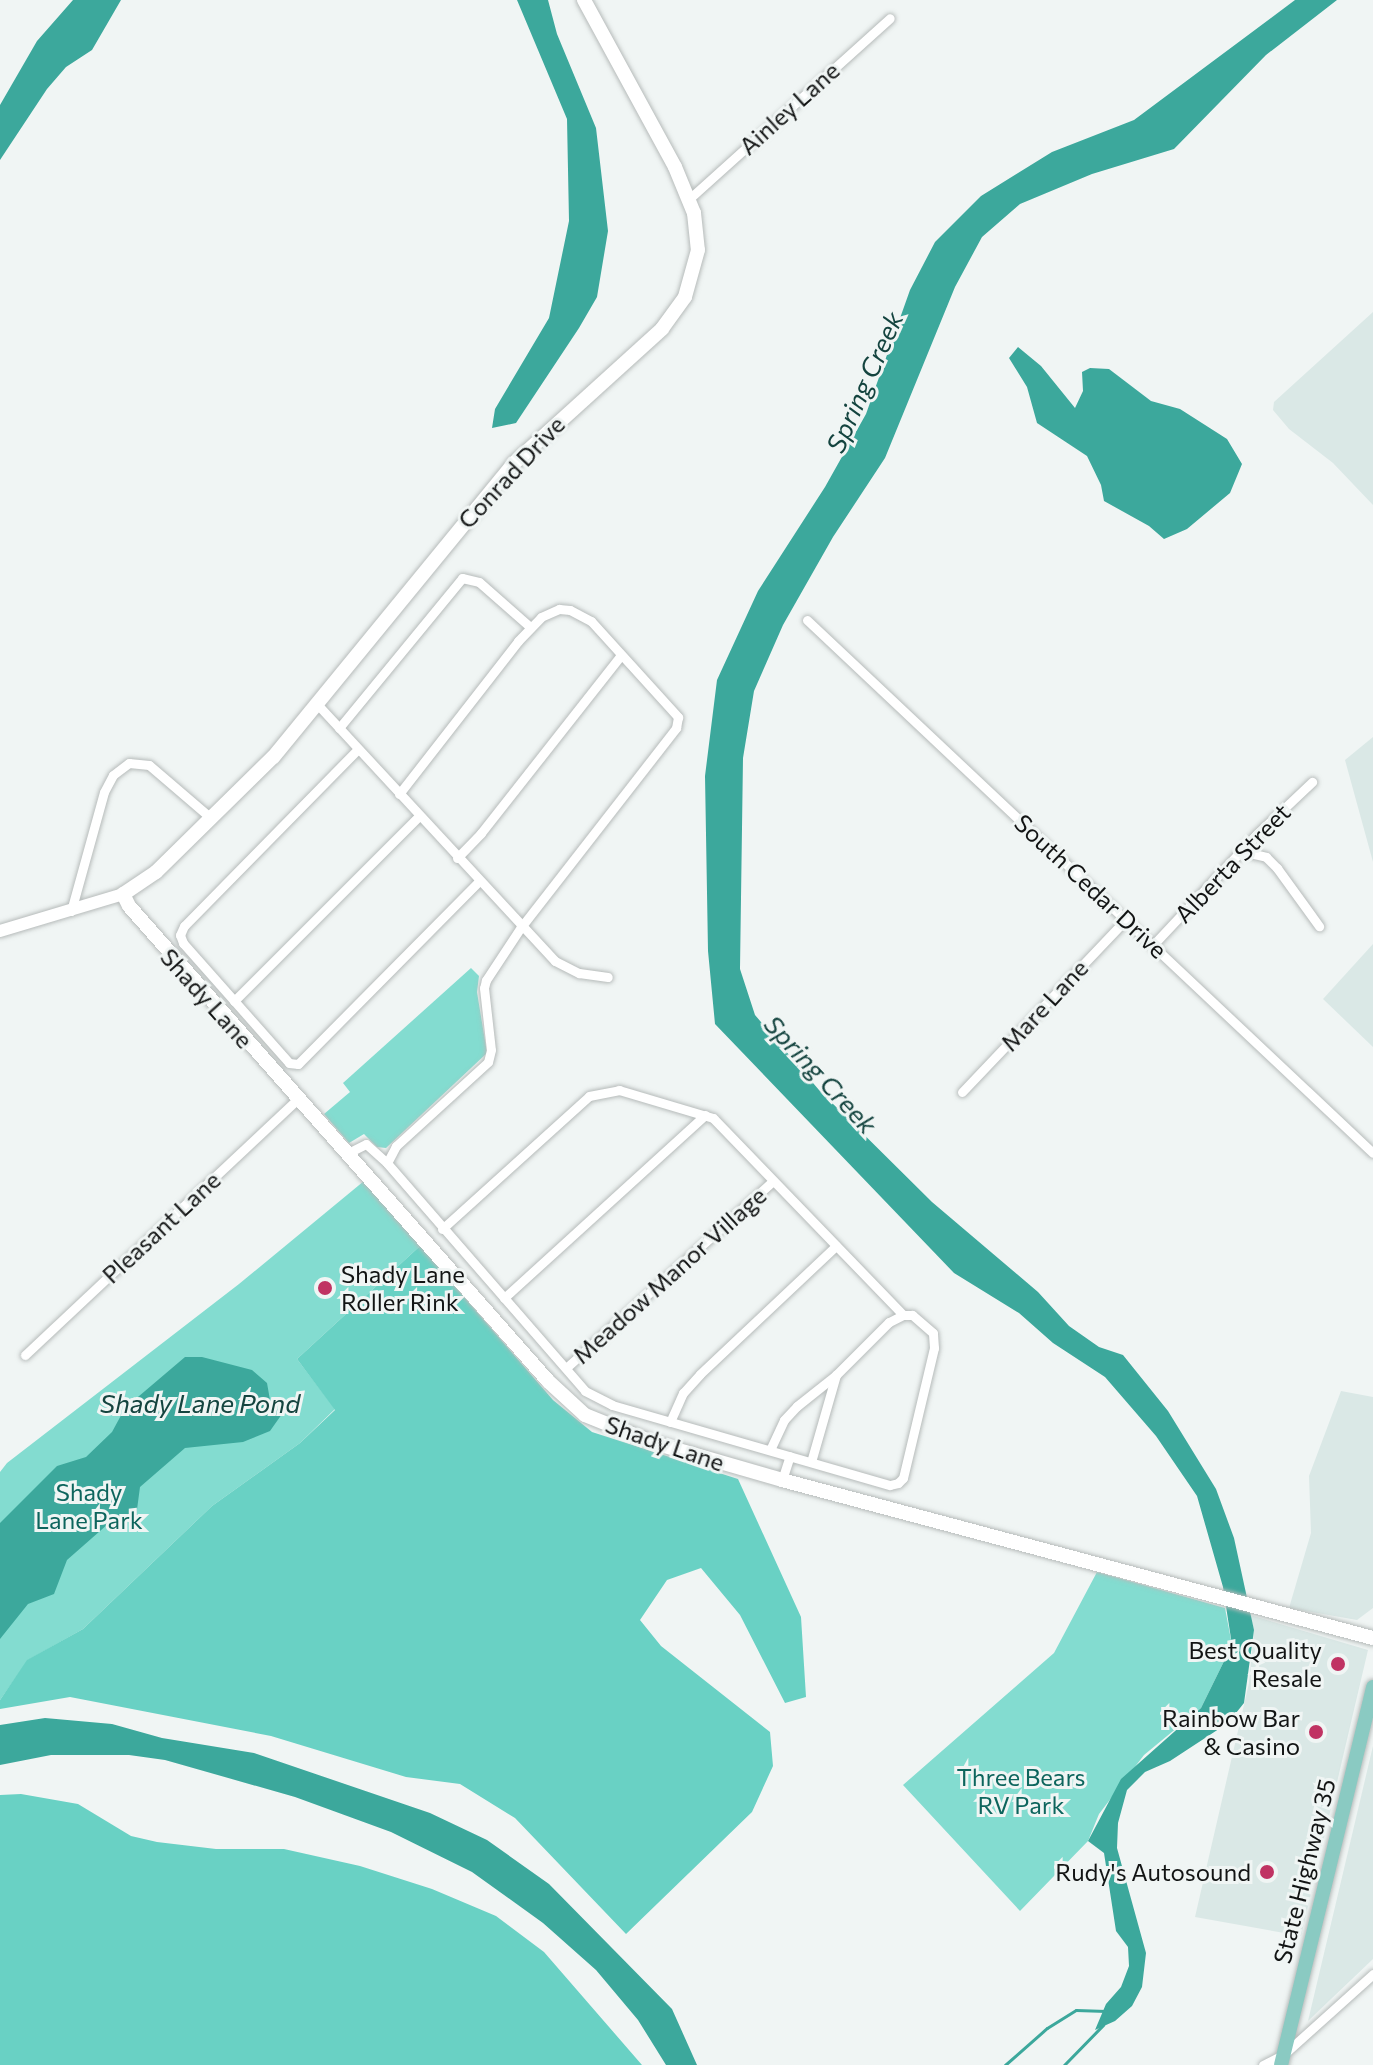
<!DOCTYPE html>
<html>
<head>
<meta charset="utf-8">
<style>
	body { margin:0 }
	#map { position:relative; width:1373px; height:2065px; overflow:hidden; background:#f0f5f4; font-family:Commissioner,sans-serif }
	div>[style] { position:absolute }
	.built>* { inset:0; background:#dae8e6 }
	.green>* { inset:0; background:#83dcd0 }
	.forest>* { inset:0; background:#69d1c4 }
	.water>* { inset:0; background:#3ca89c }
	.stream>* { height:3px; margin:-1.5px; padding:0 1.5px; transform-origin:1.5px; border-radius:1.5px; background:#3ca89c }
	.roads { filter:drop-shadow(0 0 2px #b6bbba) drop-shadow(0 0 2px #b6bbba) }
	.minor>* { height:9px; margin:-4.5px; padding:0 4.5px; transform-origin:4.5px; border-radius:4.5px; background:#fff }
	.tertiary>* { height:12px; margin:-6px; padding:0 6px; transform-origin:6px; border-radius:6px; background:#fff }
	.secondary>* { height:14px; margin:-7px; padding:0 7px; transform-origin:7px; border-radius:7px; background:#fff }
	.primary>* { height:14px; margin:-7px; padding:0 7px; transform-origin:7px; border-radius:7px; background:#8acac2 }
	.dots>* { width:22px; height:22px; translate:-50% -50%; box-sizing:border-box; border:4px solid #f0f5f4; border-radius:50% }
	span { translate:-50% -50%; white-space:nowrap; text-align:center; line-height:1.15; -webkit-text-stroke:6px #f0f5f4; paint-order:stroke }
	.street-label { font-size:24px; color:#121414 }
	.poi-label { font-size:24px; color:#121414 }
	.left { translate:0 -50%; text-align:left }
	.right { translate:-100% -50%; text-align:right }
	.park-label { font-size:24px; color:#0d655d }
	.water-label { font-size:26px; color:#14443f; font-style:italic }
</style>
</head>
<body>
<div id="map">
	<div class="built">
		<i style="clip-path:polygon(1373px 312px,1373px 505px,1333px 463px,1289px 429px,1273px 410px,1274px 402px)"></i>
		<i style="clip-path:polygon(1373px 737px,1373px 862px,1345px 760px)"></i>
		<i style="clip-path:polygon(1373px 944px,1373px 1047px,1323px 999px)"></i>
		<i style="clip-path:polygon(1341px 1391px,1373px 1397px,1373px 1608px,1357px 1620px,1289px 1608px,1311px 1533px,1309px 1476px)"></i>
		<i style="clip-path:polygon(1250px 1615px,1368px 1650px,1301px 1936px,1195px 1917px,1249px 1683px,1254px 1630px)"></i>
		<i style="clip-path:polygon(1373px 1746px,1373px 1959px,1308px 2021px)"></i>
	</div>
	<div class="green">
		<i style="clip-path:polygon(471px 968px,479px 976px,477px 992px,487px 1053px,386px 1148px,377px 1147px,364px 1134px,349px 1143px,324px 1114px,350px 1092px,343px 1083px)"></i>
		<i style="clip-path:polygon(364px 1181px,420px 1246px,297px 1359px,335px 1409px,300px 1443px,212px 1506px,83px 1629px,28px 1660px,0 1700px,0 1472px,7px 1463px,239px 1284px)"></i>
		<i style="clip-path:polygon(1097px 1572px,1225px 1608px,1232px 1645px,1201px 1708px,1144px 1755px,1099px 1814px,1088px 1841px,1020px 1911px,903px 1785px,1054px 1653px)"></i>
	</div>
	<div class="forest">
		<i style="clip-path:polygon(420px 1246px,553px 1400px,592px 1432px,738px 1479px,801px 1617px,806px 1697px,785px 1703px,740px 1615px,701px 1568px,667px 1580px,640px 1620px,661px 1646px,770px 1732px,773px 1766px,752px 1812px,626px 1934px,515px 1818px,460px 1784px,406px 1777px,271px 1736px,70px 1697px,0 1709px,0 1700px,27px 1660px,83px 1629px,212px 1506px,300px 1443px,335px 1410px,297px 1359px)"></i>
		<i style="clip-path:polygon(21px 1794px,78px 1804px,131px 1836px,157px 1842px,216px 1849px,284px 1849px,360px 1866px,432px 1889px,496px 1916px,544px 1952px,642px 2065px,0 2065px,0 1795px)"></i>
	</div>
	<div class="water">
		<i style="clip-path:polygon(73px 0,121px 0,92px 50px,66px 67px,47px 89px,0 160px,0 105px,37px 41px)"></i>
		<i style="clip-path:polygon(517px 0,548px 0,557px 34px,596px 128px,608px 231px,597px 297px,579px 328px,516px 423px,492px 428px,495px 409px,549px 318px,569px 221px,567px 119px)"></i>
		<i style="clip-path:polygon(1295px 0,1337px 0,1266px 55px,1174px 149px,1092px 174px,1020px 204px,982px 237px,955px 287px,885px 458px,833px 537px,783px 625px,754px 691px,743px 758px,740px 969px,755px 1015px,819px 1090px,932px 1202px,1038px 1292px,1069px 1326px,1099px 1347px,1123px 1355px,1168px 1411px,1216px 1489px,1234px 1538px,1254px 1630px,1244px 1703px,1228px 1723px,1170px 1761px,1145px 1772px,1127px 1790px,1118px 1823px,1117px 1848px,1146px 1953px,1142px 1987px,1132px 2006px,1115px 2021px,1095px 2030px,1106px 2004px,1121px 1987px,1129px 1966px,1128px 1947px,1116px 1931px,1104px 1853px,1088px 1841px,1121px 1779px,1201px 1708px,1232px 1645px,1223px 1587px,1197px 1496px,1156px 1436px,1105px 1377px,1053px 1343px,1019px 1313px,954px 1273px,715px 1024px,708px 951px,705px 776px,717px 680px,758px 591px,825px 487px,866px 414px,910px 290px,935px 242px,981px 196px,1052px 152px,1134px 120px)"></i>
		<i style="clip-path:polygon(1018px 347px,1041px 366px,1075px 408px,1083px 391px,1082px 372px,1090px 368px,1109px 369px,1151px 401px,1180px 409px,1227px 439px,1242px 464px,1230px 493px,1187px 529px,1164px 539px,1149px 526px,1104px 501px,1101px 485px,1087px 456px,1037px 423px,1027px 387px,1009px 358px)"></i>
		<i style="clip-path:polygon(185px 1357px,202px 1357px,252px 1370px,267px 1383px,270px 1400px,282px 1414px,270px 1431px,243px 1442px,185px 1448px,140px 1487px,136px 1517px,108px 1524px,67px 1560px,54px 1594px,28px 1604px,0 1639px,0 1523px,57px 1466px,86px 1457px,112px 1432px,125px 1408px)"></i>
		<i style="clip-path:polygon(45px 1718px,112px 1724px,162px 1738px,254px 1753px,430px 1813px,487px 1840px,549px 1884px,672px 2009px,697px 2065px,666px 2065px,638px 2020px,596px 1970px,543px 1923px,472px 1872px,391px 1832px,295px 1797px,165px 1760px,129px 1755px,51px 1755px,0 1765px,0 1725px)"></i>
	</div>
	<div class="stream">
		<i style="left:1005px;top:2065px;width:56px;rotate:-41.4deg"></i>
		<i style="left:1047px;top:2028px;width:34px;rotate:-32deg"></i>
		<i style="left:1076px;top:2010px;width:30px;rotate:2deg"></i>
		<i style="left:1064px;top:2065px;width:56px;rotate:-45.7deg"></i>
	</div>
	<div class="roads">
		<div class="minor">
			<i style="left:689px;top:199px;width:270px;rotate:-42deg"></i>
			<i style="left:807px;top:620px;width:777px;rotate:43.28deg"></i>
			<i style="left:318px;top:705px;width:349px;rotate:47.2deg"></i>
			<i style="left:555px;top:961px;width:27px;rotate:27deg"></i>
			<i style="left:579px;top:973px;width:29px;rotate:8deg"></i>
			<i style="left:339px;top:728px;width:194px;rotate:-50.6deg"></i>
			<i style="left:462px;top:578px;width:17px;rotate:13deg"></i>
			<i style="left:479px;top:582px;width:68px;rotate:41.4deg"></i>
			<i style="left:358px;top:749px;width:248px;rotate:134.5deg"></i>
			<i style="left:184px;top:926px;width:10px;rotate:114deg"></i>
			<i style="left:180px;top:935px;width:9px;rotate:69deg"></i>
			<i style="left:183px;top:943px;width:160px;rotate:48.5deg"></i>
			<i style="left:289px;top:1063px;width:9px;rotate:6deg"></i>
			<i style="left:298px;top:1064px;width:257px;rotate:-45.3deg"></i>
			<i style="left:399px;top:794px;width:194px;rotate:-52.1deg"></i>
			<i style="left:518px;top:641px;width:33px;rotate:-46deg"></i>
			<i style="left:541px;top:617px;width:20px;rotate:-24deg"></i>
			<i style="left:559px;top:609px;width:11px;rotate:5deg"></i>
			<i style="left:570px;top:610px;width:24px;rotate:28deg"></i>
			<i style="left:591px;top:621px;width:130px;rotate:47.8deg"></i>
			<i style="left:678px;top:717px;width:11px;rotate:100deg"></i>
			<i style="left:676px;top:728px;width:252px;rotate:127.9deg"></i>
			<i style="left:521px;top:927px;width:64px;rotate:123.4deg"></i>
			<i style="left:486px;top:980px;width:8px;rotate:104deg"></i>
			<i style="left:484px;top:988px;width:62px;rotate:83.6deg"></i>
			<i style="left:491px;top:1050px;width:12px;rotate:104deg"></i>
			<i style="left:488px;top:1062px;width:125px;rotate:137.6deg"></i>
			<i style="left:396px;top:1146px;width:19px;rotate:118deg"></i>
			<i style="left:387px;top:1163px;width:302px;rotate:49deg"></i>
			<i style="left:585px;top:1391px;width:30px;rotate:27deg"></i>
			<i style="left:612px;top:1405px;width:289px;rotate:16.1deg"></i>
			<i style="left:890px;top:1485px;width:8px;rotate:-14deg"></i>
			<i style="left:898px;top:1483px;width:7px;rotate:-45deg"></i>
			<i style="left:903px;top:1478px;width:134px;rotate:-76.6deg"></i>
			<i style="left:934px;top:1348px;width:15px;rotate:-94deg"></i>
			<i style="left:933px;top:1333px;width:28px;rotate:-139deg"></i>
			<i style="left:912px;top:1315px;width:9px;rotate:180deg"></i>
			<i style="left:903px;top:1315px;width:16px;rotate:153deg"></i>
			<i style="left:889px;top:1322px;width:75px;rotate:135deg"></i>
			<i style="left:836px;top:1375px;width:50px;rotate:141.5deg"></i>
			<i style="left:797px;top:1406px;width:19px;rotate:133deg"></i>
			<i style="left:784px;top:1420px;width:33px;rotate:115deg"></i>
			<i style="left:1241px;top:851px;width:26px;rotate:13deg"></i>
			<i style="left:1266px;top:857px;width:16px;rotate:45deg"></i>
			<i style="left:1277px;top:868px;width:72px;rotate:54.1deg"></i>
			<i style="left:457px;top:858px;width:35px;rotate:-46deg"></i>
			<i style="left:481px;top:833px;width:226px;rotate:-51.8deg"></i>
			<i style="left:71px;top:911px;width:123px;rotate:-74.5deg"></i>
			<i style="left:104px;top:792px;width:19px;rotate:-62deg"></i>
			<i style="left:113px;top:775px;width:20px;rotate:-37deg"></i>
			<i style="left:129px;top:763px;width:20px;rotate:6deg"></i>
			<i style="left:149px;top:765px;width:83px;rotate:40.6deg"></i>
			<i style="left:1153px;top:945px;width:152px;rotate:-46.9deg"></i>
			<i style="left:1257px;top:834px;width:76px;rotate:-43.4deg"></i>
			<i style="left:234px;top:1001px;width:262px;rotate:-45deg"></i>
			<i style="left:962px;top:1092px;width:238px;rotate:-46.5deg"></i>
			<i style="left:348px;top:1153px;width:20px;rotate:-27deg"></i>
			<i style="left:366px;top:1144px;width:28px;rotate:42deg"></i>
			<i style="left:442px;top:1229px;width:198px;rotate:-42.1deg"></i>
			<i style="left:589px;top:1096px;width:31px;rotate:-11deg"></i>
			<i style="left:619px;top:1090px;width:98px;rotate:16.6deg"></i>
			<i style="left:713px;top:1118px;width:274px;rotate:46deg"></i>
			<i style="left:504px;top:1298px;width:272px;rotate:-42.3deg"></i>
			<i style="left:25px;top:1355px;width:374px;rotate:-43.2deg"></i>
			<i style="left:566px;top:1368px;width:279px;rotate:-42.1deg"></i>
			<i style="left:670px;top:1422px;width:32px;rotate:-66deg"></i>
			<i style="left:683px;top:1393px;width:25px;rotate:-48deg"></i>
			<i style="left:700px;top:1374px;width:187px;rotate:-43.3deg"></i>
			<i style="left:811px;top:1462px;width:91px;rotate:-74deg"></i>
			<i style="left:782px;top:1480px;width:25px;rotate:-72deg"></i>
			<i style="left:1263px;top:2065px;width:22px;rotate:-27deg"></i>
			<i style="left:1283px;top:2055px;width:121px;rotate:-42deg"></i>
		</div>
		<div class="tertiary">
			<i style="left:0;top:931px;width:128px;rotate:-16.7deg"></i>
		</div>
		<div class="secondary">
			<i style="left:584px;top:0;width:190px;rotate:61.4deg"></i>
			<i style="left:675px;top:167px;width:50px;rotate:67.6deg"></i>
			<i style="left:694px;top:213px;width:37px;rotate:84deg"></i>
			<i style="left:698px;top:250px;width:49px;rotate:105.5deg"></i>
			<i style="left:685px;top:297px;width:39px;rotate:126deg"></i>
			<i style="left:662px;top:329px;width:200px;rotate:137.8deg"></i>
			<i style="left:514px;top:463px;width:380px;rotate:129.3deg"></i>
			<i style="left:273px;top:757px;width:164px;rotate:135.5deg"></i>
			<i style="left:156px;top:872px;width:40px;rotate:146deg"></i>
			<i style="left:123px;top:894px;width:13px;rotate:63deg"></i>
			<i style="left:129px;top:906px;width:633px;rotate:48.58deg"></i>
			<i style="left:548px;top:1381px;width:50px;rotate:42.6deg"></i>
			<i style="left:585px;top:1415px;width:74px;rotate:22.1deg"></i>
			<i style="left:654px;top:1443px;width:133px;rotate:16.1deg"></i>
			<i style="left:782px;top:1480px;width:612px;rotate:14.97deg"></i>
		</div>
		<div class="primary">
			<i style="left:1281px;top:2065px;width:389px;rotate:-76.3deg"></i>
		</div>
	</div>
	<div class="dots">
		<i style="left:325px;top:1288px;background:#c03363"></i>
		<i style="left:1338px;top:1664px;background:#c03363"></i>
		<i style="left:1316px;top:1732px;background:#c03363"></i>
		<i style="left:1267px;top:1872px;background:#c03363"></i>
	</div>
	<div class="street-label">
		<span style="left:789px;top:108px;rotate:-42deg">Ainley Lane</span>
		<span style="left:511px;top:472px;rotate:-47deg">Conrad Drive</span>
		<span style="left:1232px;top:863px;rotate:-46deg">Alberta Street</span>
		<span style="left:1091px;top:886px;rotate:43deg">South Cedar Drive</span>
		<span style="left:207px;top:998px;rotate:48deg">Shady Lane</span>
		<span style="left:1044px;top:1005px;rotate:-47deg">Mare Lane</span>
		<span style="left:161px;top:1227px;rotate:-43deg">Pleasant Lane</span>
		<span style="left:669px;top:1275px;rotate:-42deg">Meadow Manor Village</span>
		<span style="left:665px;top:1443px;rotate:19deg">Shady Lane</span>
		<span style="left:1304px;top:1871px;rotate:-76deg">State Highway 35</span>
	</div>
	<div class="poi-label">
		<span class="left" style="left:341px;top:1288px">Shady Lane<br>Roller Rink</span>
		<span class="right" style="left:1322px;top:1664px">Best Quality<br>Resale</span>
		<span class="right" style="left:1300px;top:1732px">Rainbow Bar<br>&amp; Casino</span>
		<span class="right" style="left:1251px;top:1872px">Rudy's Autosound</span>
	</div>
	<div class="park-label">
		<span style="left:89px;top:1506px">Shady<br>Lane Park</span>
		<span style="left:1021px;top:1791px">Three Bears<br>RV Park</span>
	</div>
	<div class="water-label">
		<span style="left:864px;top:382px;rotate:-66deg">Spring Creek</span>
		<span style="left:821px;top:1074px;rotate:47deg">Spring Creek</span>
		<span style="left:200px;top:1403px">Shady Lane Pond</span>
	</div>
</div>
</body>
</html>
